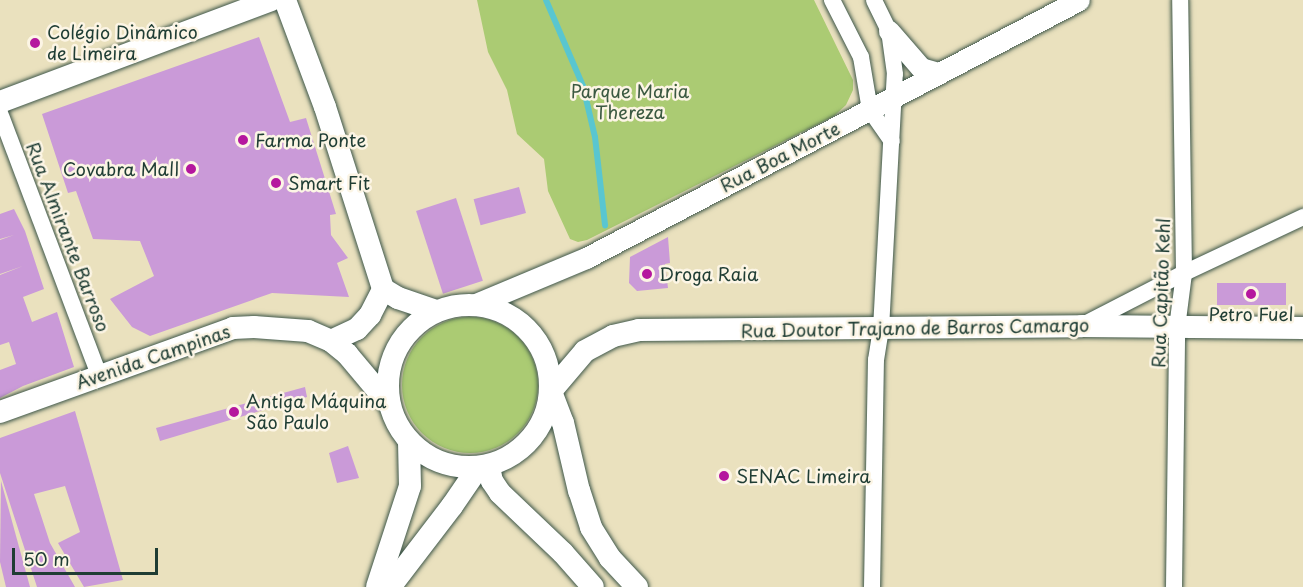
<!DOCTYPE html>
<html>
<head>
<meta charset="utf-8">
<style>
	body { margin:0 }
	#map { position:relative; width:1303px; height:587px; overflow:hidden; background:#eae1be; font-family:"Playpen Sans",sans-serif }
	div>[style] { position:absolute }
	.green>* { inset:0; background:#abcb73 }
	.round { border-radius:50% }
	.stream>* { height:6px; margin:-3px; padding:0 3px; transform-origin:3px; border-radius:3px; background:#59c6d0 }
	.building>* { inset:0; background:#ca9ad8; transform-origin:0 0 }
	.roads { filter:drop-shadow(0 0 2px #3d5649) drop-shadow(0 0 2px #3d5649) }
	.minor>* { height:16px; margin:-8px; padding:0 8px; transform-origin:8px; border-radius:8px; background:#fff }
	.tertiary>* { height:21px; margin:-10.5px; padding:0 10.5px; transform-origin:10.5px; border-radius:10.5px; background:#fff }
	.secondary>* { height:22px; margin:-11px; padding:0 11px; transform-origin:11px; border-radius:11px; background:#fff }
	.secondary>.ring { margin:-11px; padding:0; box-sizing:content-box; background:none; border:22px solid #fff; border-radius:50% }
	.dots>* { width:16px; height:16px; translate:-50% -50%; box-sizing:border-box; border:3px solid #fcf5e5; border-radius:50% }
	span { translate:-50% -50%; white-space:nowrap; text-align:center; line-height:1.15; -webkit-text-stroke:5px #fcf5e5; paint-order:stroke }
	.poi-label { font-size:18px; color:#1f3d34 }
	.left { translate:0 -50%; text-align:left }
	.right { translate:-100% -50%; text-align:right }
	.park-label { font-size:18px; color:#3b5941 }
	.street-label { font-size:18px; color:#1f3d34 }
	.scale { position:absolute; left:12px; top:548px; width:146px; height:27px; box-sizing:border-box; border:3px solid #1f3d34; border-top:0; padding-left:8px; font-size:18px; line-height:21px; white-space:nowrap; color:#1f3d34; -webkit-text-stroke:4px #fcf5e5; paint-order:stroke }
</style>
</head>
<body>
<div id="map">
	<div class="green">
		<i style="clip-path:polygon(477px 0,814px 0,853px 80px,853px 90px,846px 105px,834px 116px,587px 240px,578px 242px,570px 239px,548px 191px,544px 159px,517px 134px,507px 90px,488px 52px)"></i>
		<i class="round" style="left:402px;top:317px;width:136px;height:136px"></i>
	</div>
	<div class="stream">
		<i style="left:546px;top:0;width:94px;rotate:66.7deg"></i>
		<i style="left:583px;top:86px;width:52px;rotate:76.8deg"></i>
		<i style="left:595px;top:137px;width:89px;rotate:83.5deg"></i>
	</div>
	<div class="building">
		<i style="clip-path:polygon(259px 37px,290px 122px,306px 118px,336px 214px,330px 215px,331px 235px,348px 258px,337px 263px,349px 297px,272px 293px,150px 336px,132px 327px,110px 299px,154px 276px,140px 241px,93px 239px,76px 191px,68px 193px,42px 114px)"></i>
		<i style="left:519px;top:187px;width:27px;height:47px;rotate:75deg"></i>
		<i style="left:456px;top:198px;width:87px;height:42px;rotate:72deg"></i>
		<i style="clip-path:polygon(14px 209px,25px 231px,44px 289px,23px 297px,32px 322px,57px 312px,74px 367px,23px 386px,0 398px,0 370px,16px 364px,9px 342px,0 345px,0 275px,23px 266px,0 274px,0 240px,14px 235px,0 239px,0 214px)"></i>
		<i style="clip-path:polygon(668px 237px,670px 263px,665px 264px,668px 288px,637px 291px,629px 283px,630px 257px)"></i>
		<i style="left:1217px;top:283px;width:69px;height:22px"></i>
		<i style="clip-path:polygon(305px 387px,307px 397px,160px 441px,156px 428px)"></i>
		<i style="clip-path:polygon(75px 411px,123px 580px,84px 587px,58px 543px,80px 532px,65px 486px,34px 494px,50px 543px,75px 587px,37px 587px,0 473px,0 438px)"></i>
		<i style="clip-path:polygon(348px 446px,359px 478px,337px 483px,329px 453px)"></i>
		<i style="clip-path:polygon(1px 481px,30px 587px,6px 587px,0 562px)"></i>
	</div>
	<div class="roads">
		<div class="minor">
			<i style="left:832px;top:0;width:64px;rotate:63deg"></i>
			<i style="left:861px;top:57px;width:54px;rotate:80.4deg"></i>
			<i style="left:870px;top:110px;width:38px;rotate:55deg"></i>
			<i style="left:0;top:113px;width:280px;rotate:69.3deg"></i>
			<i style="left:1083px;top:325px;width:114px;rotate:-27.2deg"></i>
			<i style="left:1184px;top:273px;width:132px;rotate:-25.2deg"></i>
			<i style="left:872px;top:587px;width:227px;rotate:-89deg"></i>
			<i style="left:876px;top:360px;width:31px;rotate:-81deg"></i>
			<i style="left:881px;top:329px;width:255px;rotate:-86.9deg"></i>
			<i style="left:895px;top:74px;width:43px;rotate:-97.9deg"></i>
			<i style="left:889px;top:31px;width:34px;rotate:-116deg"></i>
			<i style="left:1174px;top:587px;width:259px;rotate:-89.3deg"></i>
			<i style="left:1177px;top:328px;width:55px;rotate:-82.7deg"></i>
			<i style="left:1184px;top:273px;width:273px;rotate:-90.8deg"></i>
		</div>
		<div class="tertiary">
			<i style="left:889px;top:31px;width:49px;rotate:49.1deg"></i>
			<i style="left:921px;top:68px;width:19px;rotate:16deg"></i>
			<i style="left:476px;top:304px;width:119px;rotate:-22.7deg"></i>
			<i style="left:586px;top:258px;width:556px;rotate:-27.62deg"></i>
		</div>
		<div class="secondary">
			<i style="left:285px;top:0;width:114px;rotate:69.5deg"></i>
			<i style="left:325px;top:107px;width:191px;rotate:72.3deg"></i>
			<i style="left:383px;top:289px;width:17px;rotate:31deg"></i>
			<i style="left:398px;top:298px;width:40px;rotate:18.9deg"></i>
			<i style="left:0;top:102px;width:290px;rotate:-20.6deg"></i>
			<i class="ring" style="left:388px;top:305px;width:140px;height:140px"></i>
			<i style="left:331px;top:341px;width:29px;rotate:-25deg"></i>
			<i style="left:357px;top:329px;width:19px;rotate:-47deg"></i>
			<i style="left:370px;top:315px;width:29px;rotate:-63deg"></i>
			<i style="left:0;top:412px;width:248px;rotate:-19.8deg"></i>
			<i style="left:233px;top:328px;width:21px;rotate:-3deg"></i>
			<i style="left:254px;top:327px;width:54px;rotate:4.2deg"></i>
			<i style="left:308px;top:331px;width:25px;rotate:23deg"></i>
			<i style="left:331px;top:341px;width:21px;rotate:39deg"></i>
			<i style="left:347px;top:354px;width:65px;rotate:50deg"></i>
			<i style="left:489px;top:466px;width:15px;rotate:79deg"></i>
			<i style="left:492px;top:481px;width:14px;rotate:56deg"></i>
			<i style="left:500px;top:493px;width:87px;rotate:43.6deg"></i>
			<i style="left:563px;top:553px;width:45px;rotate:48.6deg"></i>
			<i style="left:377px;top:587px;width:106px;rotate:-71.9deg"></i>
			<i style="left:410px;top:486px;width:44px;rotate:-91.3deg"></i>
			<i style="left:390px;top:587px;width:102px;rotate:-52.6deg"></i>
			<i style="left:452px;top:506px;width:46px;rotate:-55.6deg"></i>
			<i style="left:637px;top:587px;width:40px;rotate:-133deg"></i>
			<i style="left:610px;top:558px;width:36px;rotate:-122deg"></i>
			<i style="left:591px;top:527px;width:38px;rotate:-108deg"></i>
			<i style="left:579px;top:491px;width:70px;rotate:-103.2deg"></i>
			<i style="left:563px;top:423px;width:34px;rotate:-111deg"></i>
			<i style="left:551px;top:391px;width:52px;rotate:-49.6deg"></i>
			<i style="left:585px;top:351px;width:32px;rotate:-28deg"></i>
			<i style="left:613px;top:336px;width:27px;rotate:-13deg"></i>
			<i style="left:639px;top:330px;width:443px;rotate:-0.5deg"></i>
			<i style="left:1082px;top:326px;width:221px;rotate:0.5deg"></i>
		</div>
	</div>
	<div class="dots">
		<i style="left:35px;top:43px;background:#b5179e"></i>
		<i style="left:243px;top:140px;background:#b5179e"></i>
		<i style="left:191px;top:169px;background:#b5179e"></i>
		<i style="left:276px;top:183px;background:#b5179e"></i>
		<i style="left:647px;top:274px;background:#b5179e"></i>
		<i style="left:1251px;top:294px;background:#b5179e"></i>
		<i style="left:234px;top:412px;background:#b5179e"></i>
		<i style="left:724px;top:476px;background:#b5179e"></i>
	</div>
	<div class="poi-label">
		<span class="left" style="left:47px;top:43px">Colégio Dinâmico<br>de Limeira</span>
		<span class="left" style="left:255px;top:140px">Farma Ponte</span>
		<span class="right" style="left:179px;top:169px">Covabra Mall</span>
		<span class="left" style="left:288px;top:183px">Smart Fit</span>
		<span class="left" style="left:659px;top:274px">Droga Raia</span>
		<span style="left:1251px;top:314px">Petro Fuel</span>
		<span class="left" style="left:246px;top:412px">Antiga Máquina<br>São Paulo</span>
		<span class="left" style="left:736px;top:476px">SENAC Limeira</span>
	</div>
	<div class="park-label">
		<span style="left:630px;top:102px">Parque Maria<br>Thereza</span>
	</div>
	<div class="street-label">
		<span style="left:780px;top:157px;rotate:-27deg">Rua Boa Morte</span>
		<span style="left:68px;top:237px;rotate:69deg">Rua Almirante Barroso</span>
		<span style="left:1161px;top:293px;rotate:-88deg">Rua Capitão Kehl</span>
		<span style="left:915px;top:328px;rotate:-1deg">Rua Doutor Trajano de Barros Camargo</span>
		<span style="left:153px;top:357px;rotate:-19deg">Avenida Campinas</span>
	</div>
	<div class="scale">50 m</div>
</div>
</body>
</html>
